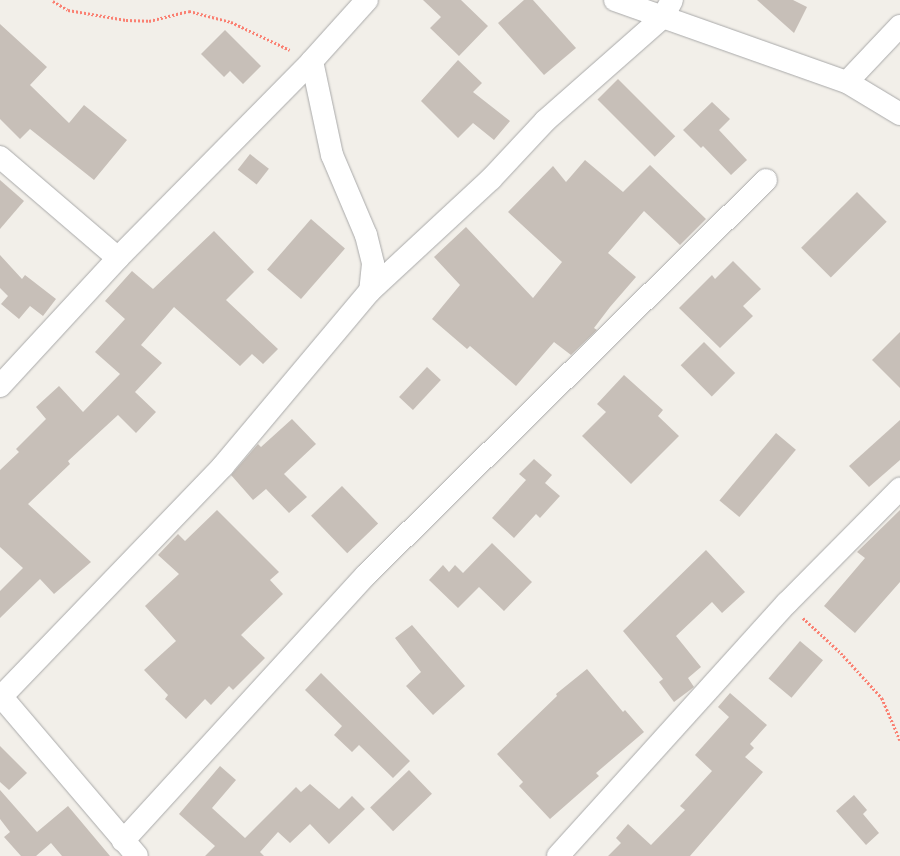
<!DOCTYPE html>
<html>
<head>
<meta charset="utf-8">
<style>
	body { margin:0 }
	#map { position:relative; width:900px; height:856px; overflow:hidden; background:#f2efe9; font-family:Inter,sans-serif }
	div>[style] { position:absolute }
	.building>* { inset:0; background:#c7bfb8; transform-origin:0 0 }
	.path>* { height:2.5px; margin-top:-1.25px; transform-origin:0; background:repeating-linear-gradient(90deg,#fa8072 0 2px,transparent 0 4px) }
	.roads { filter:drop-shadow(0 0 1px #a9a9a9) drop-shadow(0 0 1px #a9a9a9) }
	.minor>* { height:22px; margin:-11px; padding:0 11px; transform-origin:11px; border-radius:11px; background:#fff }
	span { translate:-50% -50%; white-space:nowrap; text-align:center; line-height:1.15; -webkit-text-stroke:4px #fff; paint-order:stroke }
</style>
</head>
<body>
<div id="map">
	<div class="building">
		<i style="clip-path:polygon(423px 0,461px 0,488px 26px,459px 56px,430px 28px,441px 17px)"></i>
		<i style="clip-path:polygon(524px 0,533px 0,576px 48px,544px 75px,498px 23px)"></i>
		<i style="clip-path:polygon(757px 0,793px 0,807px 7px,794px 33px)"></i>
		<i style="clip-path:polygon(0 24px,47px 67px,30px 85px,69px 123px,84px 105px,127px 140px,94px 180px,30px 129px,20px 139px,0 119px)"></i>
		<i style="clip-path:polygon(225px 30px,261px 66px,243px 84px,230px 71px,224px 77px,201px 54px)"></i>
		<i style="clip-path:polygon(458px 60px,482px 83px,473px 92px,510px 121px,494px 140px,473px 123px,458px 138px,421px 101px)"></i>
		<i style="left:618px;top:79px;width:81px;height:29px;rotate:45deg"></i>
		<i style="clip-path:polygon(712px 102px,730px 119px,719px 130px,747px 160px,731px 175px,703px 146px,701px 148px,683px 130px)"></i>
		<i style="left:250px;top:154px;width:24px;height:20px;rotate:38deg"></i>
		<i style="clip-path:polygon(585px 160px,623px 192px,650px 165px,706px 219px,680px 245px,644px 211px,608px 253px,636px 277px,610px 307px,594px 328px,597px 330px,571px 355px,554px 342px,516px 386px,470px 346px,467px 349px,432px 319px,460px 285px,434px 257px,466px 227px,533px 298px,562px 262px,508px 212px,553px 166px,566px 182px)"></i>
		<i style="clip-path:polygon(0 180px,24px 201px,0 229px)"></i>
		<i style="left:857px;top:192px;width:42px;height:79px;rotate:45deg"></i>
		<i style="left:311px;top:219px;width:45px;height:67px;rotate:41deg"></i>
		<i style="clip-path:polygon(214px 231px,254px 272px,226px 300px,278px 349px,263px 364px,252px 354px,240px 366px,174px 307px,141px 345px,162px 363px,135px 392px,156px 412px,136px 433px,118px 415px,68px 461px,70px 464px,28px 504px,91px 562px,54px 594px,40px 579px,0 618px,0 591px,23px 568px,0 547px,0 470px,19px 452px,16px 449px,46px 419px,36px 407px,59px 386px,83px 412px,120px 374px,95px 352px,125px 319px,105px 301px,132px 271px,153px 289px)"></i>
		<i style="clip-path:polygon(0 255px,22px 279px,25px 275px,56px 299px,43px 316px,30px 306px,19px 319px,1px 304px,8px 296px,0 288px)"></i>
		<i style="clip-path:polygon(733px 261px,761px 289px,743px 306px,753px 316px,720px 348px,679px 308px,712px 275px,715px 279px)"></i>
		<i style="clip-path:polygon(900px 332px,900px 388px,872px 360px)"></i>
		<i style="left:704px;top:342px;width:44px;height:33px;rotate:45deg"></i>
		<i style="left:427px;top:367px;width:19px;height:41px;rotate:43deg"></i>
		<i style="clip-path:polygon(624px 375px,663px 410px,658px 416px,679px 436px,631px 484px,582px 436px,606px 412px,597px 404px)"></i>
		<i style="clip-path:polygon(292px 419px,316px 444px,284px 474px,307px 497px,289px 513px,266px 489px,253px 500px,231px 475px,258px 444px,261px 447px)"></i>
		<i style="clip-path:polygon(900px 420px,900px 460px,869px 487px,849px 466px)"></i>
		<i style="left:776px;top:433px;width:26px;height:88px;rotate:40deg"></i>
		<i style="clip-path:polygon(534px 459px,552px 475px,545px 483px,560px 496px,540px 518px,536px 514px,514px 538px,492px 518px,526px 480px,519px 474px)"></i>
		<i style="left:342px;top:486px;width:52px;height:43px;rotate:46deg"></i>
		<i style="clip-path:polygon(217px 510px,279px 572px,270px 580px,283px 594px,241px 635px,265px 658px,233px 690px,229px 686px,211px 705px,205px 699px,186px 719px,165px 699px,168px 695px,144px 670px,176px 641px,145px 606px,179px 574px,158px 555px,178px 534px,185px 541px)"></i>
		<i style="clip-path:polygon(900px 510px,900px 582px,855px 633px,824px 606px,865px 558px,857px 552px)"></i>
		<i style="clip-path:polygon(492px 543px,532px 582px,504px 611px,479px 587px,458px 608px,429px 580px,443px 565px,449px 572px,455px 565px,463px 573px)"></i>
		<i style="clip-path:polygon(706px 550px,745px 592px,722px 613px,712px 602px,676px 636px,701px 667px,688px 678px,694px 687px,674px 702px,659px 682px,663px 679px,623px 631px)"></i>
		<i style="clip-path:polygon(412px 625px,465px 686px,433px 715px,406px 686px,421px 672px,395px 638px)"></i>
		<i style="left:800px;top:641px;width:30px;height:49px;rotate:40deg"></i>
		<i style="clip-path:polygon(587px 669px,623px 712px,625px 710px,644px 732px,596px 773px,599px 776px,550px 819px,519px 786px,523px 782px,497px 754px,557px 696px,556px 694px)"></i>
		<i style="clip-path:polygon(321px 673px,410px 761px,393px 778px,359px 745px,352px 752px,334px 735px,342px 726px,305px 690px)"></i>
		<i style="clip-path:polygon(730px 693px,767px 725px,750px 744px,754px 748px,745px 757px,763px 772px,690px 856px,608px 856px,621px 843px,616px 838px,628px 824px,651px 845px,685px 810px,680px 806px,712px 771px,695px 755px,729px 717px,718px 707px)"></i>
		<i style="clip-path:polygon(0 746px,27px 773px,9px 790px,0 782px)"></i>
		<i style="clip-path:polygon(220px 766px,236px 780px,212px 808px,245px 838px,296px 787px,301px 792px,310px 784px,339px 809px,352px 796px,365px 809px,329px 844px,310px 824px,290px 843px,278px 832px,260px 852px,264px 856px,205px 856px,215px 846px,179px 814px)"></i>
		<i style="left:409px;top:770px;width:33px;height:54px;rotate:46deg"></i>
		<i style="clip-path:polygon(0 790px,37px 832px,68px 806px,110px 856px,62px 856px,51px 843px,36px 856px,21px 856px,4px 837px,10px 832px,0 819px)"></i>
		<i style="clip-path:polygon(854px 795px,867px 810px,863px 814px,879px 833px,866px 845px,836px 811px)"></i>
	</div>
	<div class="path">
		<i style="left:53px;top:1px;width:17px;rotate:31deg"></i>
		<i style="left:68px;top:10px;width:59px;rotate:9.8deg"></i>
		<i style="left:126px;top:20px;width:23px;rotate:2deg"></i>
		<i style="left:149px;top:21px;width:41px;rotate:-14deg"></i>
		<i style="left:189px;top:11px;width:43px;rotate:14.7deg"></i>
		<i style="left:231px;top:22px;width:65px;rotate:25.4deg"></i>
		<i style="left:803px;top:618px;width:52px;rotate:42.6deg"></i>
		<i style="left:841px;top:653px;width:61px;rotate:47.7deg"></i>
		<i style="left:882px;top:698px;width:46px;rotate:66.8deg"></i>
	</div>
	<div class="roads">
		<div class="minor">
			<i style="left:615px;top:0;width:246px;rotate:19.5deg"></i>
			<i style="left:847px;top:82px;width:62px;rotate:31.1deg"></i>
			<i style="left:312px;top:61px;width:96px;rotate:78deg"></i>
			<i style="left:332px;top:155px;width:87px;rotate:67deg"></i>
			<i style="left:366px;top:235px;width:30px;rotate:76deg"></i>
			<i style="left:373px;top:264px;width:27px;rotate:96deg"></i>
			<i style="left:847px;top:82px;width:77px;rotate:-46.6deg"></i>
			<i style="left:0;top:157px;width:155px;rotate:40.6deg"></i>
			<i style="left:0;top:386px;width:174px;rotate:-47.3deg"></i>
			<i style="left:118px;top:258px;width:276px;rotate:-45.4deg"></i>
			<i style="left:312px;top:61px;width:82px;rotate:-48deg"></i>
			<i style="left:0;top:695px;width:211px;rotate:49.6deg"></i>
			<i style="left:0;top:698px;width:322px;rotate:-46.1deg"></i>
			<i style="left:223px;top:466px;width:229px;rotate:-50deg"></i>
			<i style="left:370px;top:291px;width:165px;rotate:-42.8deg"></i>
			<i style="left:491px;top:179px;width:79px;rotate:-47deg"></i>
			<i style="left:545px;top:121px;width:157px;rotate:-41.4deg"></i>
			<i style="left:663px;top:17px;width:19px;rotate:-62deg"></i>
			<i style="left:123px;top:841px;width:360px;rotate:-47.6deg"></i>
			<i style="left:366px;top:575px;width:562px;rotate:-44.64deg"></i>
			<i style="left:558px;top:856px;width:341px;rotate:-47.9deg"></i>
			<i style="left:787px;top:603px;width:161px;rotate:-45.3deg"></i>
		</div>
	</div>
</div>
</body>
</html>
